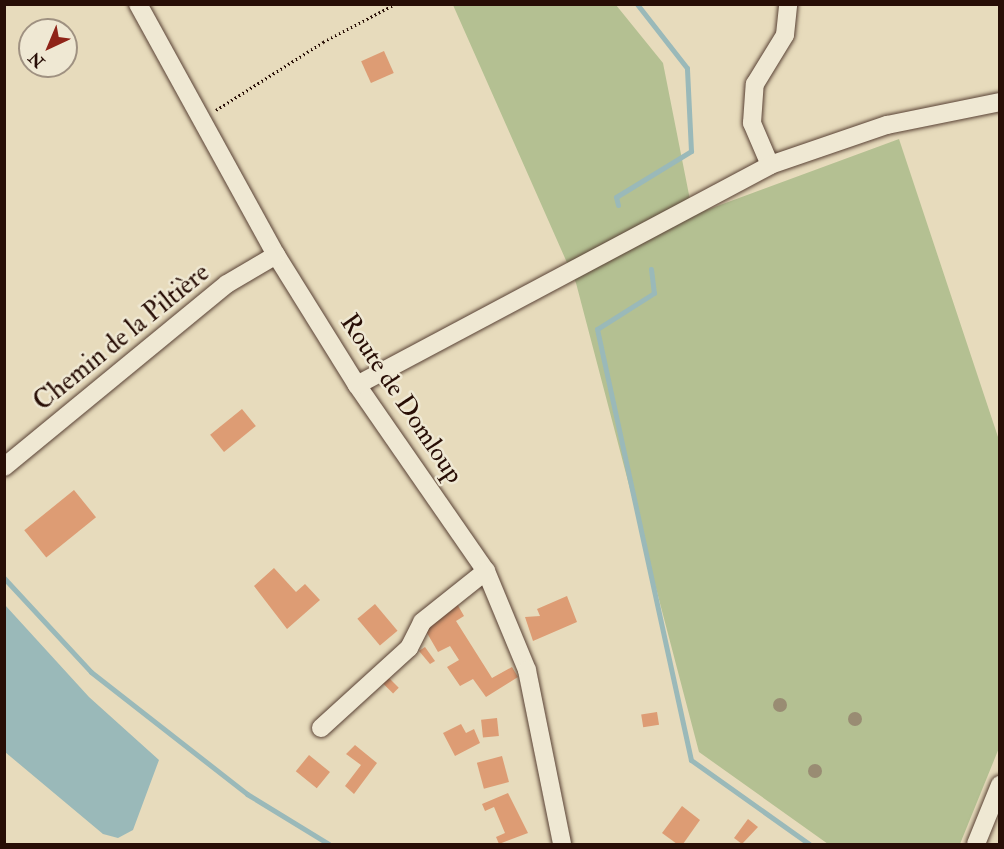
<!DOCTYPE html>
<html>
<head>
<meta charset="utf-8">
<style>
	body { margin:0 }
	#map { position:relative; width:1004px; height:849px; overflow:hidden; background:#e7dbbc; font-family:"IM FELL Double Pica",serif }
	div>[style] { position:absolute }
	.green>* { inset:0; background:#b4c092 }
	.water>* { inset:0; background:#9ab9b9 }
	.stream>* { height:5px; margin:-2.5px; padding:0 2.5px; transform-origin:2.5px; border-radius:2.5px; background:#9ab9b9 }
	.building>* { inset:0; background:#dd9c74; transform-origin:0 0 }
	.path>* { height:3px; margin-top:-1.5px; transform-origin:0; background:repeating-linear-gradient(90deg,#280e06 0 1.5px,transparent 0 4.5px) }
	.roads { filter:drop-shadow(0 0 2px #584134) drop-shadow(0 0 2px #584134) }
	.minor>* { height:18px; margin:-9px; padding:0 9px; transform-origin:9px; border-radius:9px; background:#efe8d3 }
	.trees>* { width:14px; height:14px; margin:-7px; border-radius:50%; background:#998c73 }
	span { translate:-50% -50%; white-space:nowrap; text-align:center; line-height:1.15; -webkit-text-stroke:5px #efe8d3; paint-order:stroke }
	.street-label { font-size:26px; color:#280e06 }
	.frame { position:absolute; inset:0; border:6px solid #280e06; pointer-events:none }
	.north { position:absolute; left:18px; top:18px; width:60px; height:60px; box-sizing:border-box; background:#efe8d3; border:2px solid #9f9181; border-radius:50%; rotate:224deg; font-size:16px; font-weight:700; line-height:24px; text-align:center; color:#280e06 }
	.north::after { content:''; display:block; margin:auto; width:21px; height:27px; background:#8f2418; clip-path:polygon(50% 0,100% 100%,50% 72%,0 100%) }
</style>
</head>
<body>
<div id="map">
	<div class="green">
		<i style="clip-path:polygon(453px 5px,616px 5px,663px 63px,693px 215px,899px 139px,999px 440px,999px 748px,960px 844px,828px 844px,699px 752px,576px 283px)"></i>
	</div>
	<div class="water">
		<i style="clip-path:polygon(5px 605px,89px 697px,159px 760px,133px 830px,118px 838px,103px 834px,5px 752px)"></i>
	</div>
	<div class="stream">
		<i style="left:618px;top:205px;width:8px;rotate:-104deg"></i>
		<i style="left:616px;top:197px;width:88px;rotate:-31.5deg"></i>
		<i style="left:691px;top:151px;width:83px;rotate:-92.8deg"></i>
		<i style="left:687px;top:68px;width:81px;rotate:-128deg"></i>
		<i style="left:651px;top:269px;width:24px;rotate:83deg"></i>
		<i style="left:654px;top:293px;width:67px;rotate:147.7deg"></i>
		<i style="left:597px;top:329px;width:441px;rotate:77.7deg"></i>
		<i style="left:691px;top:760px;width:145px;rotate:35.4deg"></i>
		<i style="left:4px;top:578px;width:128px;rotate:47.2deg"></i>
		<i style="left:91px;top:672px;width:198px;rotate:38deg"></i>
		<i style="left:247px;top:794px;width:96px;rotate:31.4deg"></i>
	</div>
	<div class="building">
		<i style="left:384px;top:51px;width:24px;height:25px;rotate:66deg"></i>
		<i style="left:242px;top:409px;width:22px;height:41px;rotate:51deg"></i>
		<i style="left:74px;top:490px;width:35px;height:64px;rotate:51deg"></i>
		<i style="clip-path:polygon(274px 568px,296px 592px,305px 584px,320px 600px,287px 629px,254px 586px)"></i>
		<i style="clip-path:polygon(567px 596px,577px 622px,533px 641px,525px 617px,540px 616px,537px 609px)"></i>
		<i style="clip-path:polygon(456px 602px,464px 616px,456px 621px,492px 678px,512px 667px,518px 677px,486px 697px,473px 679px,460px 686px,447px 667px,459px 660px,450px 646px,438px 652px,423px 626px)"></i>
		<i style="left:375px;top:604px;width:35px;height:23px;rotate:50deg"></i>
		<i style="clip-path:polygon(425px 647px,435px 661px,430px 664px,419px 651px)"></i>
		<i style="left:386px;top:675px;width:18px;height:8px;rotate:45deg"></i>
		<i style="left:657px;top:712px;width:13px;height:16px;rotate:81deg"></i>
		<i style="left:497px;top:718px;width:18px;height:16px;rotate:84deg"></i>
		<i style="clip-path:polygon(461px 724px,466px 733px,474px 729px,480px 743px,455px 756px,443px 733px)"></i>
		<i style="clip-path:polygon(355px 745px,377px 763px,354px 794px,345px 786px,361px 765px,346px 754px)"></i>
		<i style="left:309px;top:755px;width:27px;height:21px;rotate:39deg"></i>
		<i style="left:502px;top:756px;width:27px;height:26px;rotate:75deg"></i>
		<i style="clip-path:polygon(508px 793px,528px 833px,499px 844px,496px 837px,505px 833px,494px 807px,485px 811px,482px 804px)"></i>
		<i style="clip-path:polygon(682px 806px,700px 820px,683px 844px,677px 844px,662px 833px)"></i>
		<i style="clip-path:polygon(748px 819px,758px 827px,742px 844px,734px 838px)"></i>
	</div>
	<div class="path">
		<i style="left:216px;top:110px;width:127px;rotate:-32.4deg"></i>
		<i style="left:323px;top:42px;width:81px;rotate:-27.8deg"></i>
	</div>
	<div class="roads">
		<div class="minor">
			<i style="left:138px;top:4px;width:286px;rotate:61.2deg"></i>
			<i style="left:276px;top:255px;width:153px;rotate:58.1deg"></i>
			<i style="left:357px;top:385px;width:226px;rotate:55.3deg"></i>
			<i style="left:486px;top:571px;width:107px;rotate:67.5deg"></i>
			<i style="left:527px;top:670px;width:177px;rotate:78.6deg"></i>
			<i style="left:770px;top:165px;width:46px;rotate:-113.2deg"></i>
			<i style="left:752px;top:123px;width:39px;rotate:-86deg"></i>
			<i style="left:755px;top:84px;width:57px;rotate:-58.5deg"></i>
			<i style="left:785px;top:35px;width:31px;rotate:-84deg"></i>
			<i style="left:357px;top:385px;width:468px;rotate:-28deg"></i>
			<i style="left:770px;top:165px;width:124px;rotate:-18.9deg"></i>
			<i style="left:887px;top:125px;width:115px;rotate:-11.5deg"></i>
			<i style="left:4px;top:467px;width:288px;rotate:-39.4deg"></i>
			<i style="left:227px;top:284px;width:57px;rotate:-30.6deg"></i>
			<i style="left:321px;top:728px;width:119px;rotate:-42.3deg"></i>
			<i style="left:409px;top:648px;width:29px;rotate:-63deg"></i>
			<i style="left:422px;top:622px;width:82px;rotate:-38.6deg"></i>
			<i style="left:976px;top:844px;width:64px;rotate:-67.9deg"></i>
		</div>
	</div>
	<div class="trees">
		<i style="left:780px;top:705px"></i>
		<i style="left:855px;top:719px"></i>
		<i style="left:815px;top:771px"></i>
	</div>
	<div class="street-label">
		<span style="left:122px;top:338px;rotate:-39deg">Chemin de la Piltière</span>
		<span style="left:401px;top:399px;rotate:56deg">Route de Domloup</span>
	</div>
	<div class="frame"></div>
	<div class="north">N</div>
</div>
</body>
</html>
